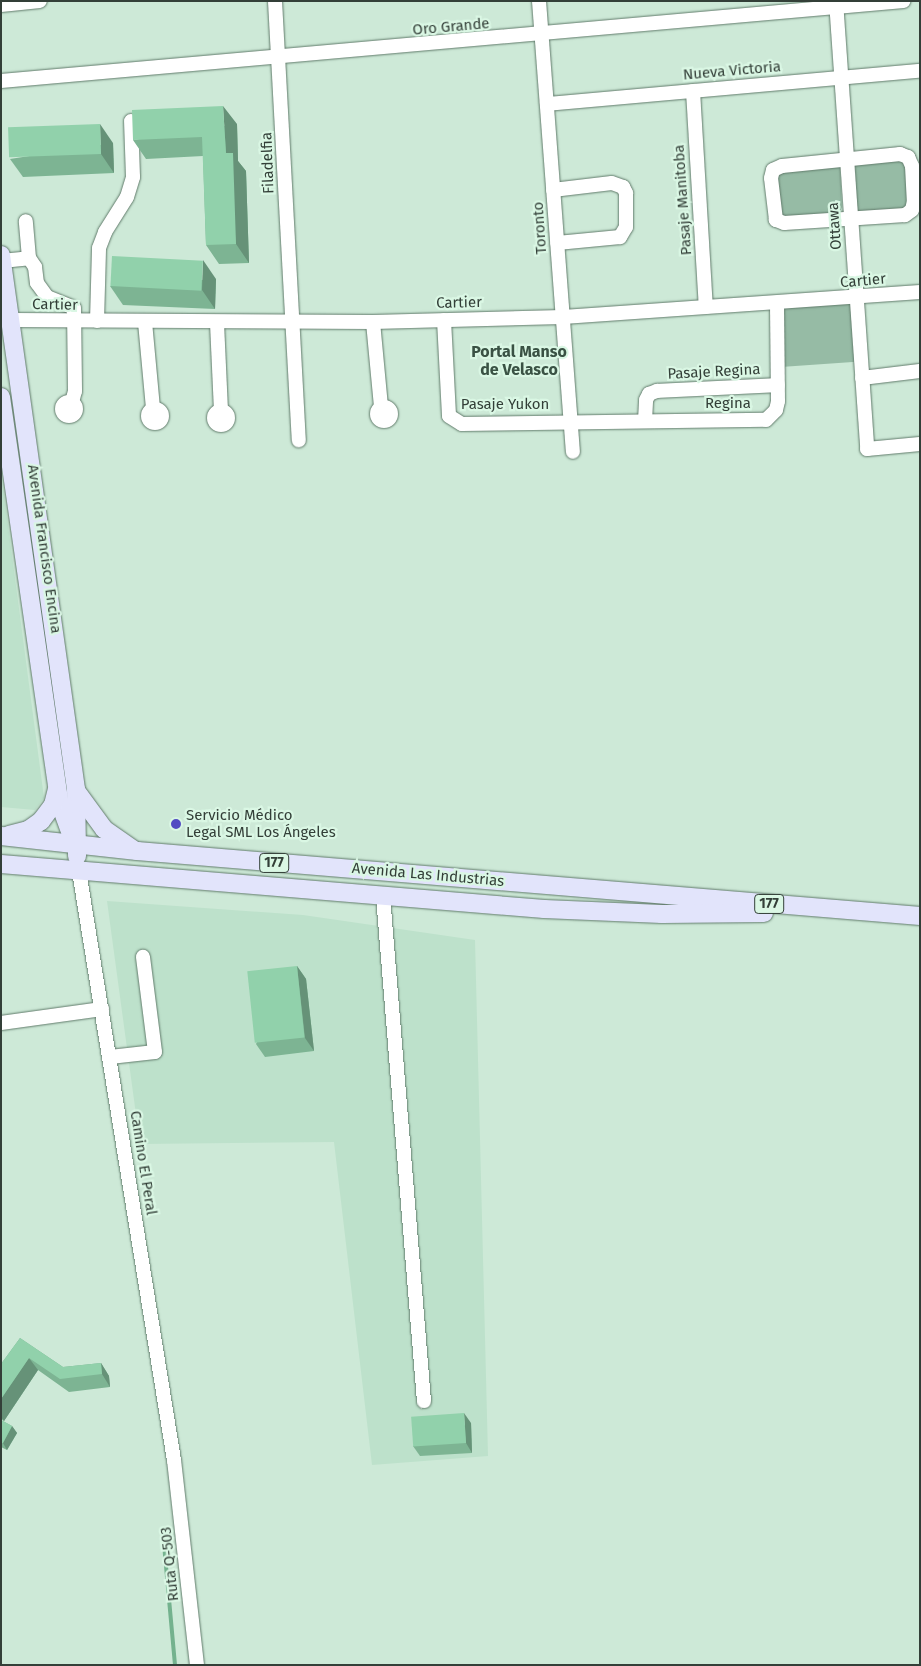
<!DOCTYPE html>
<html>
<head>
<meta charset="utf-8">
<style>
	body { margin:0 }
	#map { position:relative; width:921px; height:1666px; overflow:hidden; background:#cde9d7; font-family:"Fira Sans",sans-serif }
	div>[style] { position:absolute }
	.built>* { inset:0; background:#bde1cb }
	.green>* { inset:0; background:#96bba5; transform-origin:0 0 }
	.stream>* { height:4px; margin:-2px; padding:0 2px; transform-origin:2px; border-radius:2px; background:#74b28e }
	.roads { filter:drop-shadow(0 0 1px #617b6b) drop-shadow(0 0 1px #617b6b) }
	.minor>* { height:14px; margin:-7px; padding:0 7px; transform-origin:7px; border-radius:7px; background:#fff }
	.minor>.ring { margin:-7px; padding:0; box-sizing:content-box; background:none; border:14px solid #fff; border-radius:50% }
	.major>* { height:18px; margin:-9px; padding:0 9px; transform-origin:9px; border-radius:9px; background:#e2e4fb }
	.wall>* { inset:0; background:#7db493 }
	.shaded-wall>* { inset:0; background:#669278 }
	.building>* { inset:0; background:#91d1ab; transform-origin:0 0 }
	.dots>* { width:14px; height:14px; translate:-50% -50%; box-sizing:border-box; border:2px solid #daf7e4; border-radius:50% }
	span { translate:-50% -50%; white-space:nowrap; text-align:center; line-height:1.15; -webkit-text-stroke:4.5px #daf7e4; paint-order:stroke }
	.shield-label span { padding:1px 4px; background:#daf7e4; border:1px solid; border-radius:4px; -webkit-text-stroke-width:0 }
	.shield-label { font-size:14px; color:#333f38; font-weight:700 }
	.street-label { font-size:15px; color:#333f38 }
	.poi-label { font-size:15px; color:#333f38 }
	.left { translate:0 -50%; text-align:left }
	.neighbourhood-label { font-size:16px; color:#3a5244; font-weight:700 }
	.frame { position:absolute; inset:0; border:2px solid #333f38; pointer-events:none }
</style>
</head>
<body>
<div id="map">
	<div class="built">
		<i style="clip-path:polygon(1px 472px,44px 798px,35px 810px,1px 807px)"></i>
		<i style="clip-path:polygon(107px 901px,303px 915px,475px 940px,488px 1456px,372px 1465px,334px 1142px,140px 1144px)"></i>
	</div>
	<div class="green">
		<i style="clip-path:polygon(905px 158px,910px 208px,862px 214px,856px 210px,855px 164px)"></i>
		<i style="clip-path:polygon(840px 166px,842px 207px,840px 213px,783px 220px,776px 172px)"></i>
		<i style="left:852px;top:301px;width:61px;height:72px;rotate:86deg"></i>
	</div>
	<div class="stream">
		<i style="left:163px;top:1533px;width:133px;rotate:84.8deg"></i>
	</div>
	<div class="roads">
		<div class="minor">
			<i style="left:275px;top:1px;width:440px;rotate:86.9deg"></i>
			<i style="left:539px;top:1px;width:452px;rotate:85.7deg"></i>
			<i style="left:836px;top:1px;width:449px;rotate:86deg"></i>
			<i style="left:867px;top:449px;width:53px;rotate:-5.4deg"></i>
			<i style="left:1px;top:5px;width:39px;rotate:-6deg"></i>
			<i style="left:1px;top:81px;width:906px;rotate:-5.07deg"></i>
			<i style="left:693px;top:91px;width:216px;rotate:86.6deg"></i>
			<i style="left:547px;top:104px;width:374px;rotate:-5.1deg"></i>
			<i style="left:900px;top:154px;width:9px;rotate:21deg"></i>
			<i style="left:908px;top:157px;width:10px;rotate:66deg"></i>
			<i style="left:912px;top:166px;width:35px;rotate:87deg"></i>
			<i style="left:914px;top:201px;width:9px;rotate:103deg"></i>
			<i style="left:912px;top:210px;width:9px;rotate:144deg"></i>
			<i style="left:905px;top:215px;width:121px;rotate:176.2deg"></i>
			<i style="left:784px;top:223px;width:9px;rotate:-159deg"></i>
			<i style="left:776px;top:220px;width:42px;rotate:-96.8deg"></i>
			<i style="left:771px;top:178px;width:8px;rotate:-76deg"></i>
			<i style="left:773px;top:170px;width:10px;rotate:-24deg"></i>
			<i style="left:782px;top:166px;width:119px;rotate:-5.8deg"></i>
			<i style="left:553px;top:190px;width:59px;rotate:-6.8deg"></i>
			<i style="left:612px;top:183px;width:12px;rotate:20deg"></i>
			<i style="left:623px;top:187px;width:7px;rotate:63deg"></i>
			<i style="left:626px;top:193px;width:34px;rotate:90deg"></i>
			<i style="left:626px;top:227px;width:12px;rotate:121deg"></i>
			<i style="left:620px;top:237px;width:63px;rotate:174.6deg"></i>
			<i style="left:29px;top:258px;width:11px;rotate:56deg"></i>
			<i style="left:35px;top:267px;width:16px;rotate:83deg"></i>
			<i style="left:37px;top:283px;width:17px;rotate:54deg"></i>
			<i style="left:47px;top:297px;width:29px;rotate:22deg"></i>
			<i style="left:74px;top:308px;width:83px;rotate:89.3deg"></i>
			<i style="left:75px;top:391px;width:11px;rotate:105deg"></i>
			<i style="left:2px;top:261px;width:27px;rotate:-6deg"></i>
			<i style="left:29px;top:258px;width:37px;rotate:-95deg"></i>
			<i style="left:4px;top:315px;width:9px;rotate:36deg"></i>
			<i style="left:11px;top:320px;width:362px;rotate:0.3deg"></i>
			<i style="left:373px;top:322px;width:190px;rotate:-1.5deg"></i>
			<i style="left:563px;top:317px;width:358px;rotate:-4deg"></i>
			<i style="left:444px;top:320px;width:96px;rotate:87deg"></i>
			<i style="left:449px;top:416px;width:15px;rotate:32deg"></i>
			<i style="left:462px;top:424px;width:304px;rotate:-0.8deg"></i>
			<i style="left:766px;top:420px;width:14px;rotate:-45deg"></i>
			<i style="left:776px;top:410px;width:9px;rotate:-77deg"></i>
			<i style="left:778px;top:401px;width:97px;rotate:-90.6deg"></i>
			<i style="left:97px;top:321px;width:73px;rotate:-88.4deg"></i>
			<i style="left:99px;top:248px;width:17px;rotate:-69deg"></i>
			<i style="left:105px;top:232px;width:41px;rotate:-57.8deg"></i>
			<i style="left:127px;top:197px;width:21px;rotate:-73deg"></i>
			<i style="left:133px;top:177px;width:56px;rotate:-92deg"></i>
			<i style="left:145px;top:322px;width:87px;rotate:84.7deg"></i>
			<i style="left:373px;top:322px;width:85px;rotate:84.6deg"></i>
			<i style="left:217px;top:323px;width:88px;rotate:87.4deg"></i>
			<i style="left:862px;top:378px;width:58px;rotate:-6.9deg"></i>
			<i class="ring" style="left:62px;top:402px;width:0;height:0"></i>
			<i class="ring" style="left:377px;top:407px;width:0;height:0"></i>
			<i class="ring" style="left:148px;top:409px;width:0;height:0"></i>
			<i class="ring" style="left:214px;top:411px;width:0;height:0"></i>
			<i style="left:645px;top:421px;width:21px;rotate:-87deg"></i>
			<i style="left:646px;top:400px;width:7px;rotate:-63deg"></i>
			<i style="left:649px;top:394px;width:9px;rotate:-21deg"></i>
			<i style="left:657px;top:391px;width:121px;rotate:-2.8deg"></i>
			<i style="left:79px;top:871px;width:597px;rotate:80.84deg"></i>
			<i style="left:174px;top:1460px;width:206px;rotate:83.6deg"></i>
			<i style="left:383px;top:896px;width:507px;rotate:85.36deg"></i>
			<i style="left:1px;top:1023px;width:102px;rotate:-7.9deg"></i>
			<i style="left:110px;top:1057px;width:45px;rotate:-6.3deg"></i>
			<i style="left:155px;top:1052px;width:96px;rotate:-97.2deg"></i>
		</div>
		<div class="major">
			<i style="left:1px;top:255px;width:539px;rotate:82.01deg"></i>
			<i style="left:76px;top:789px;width:67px;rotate:89.1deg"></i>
			<i style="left:1px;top:397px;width:411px;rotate:81.8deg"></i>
			<i style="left:60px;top:804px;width:38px;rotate:70deg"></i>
			<i style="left:77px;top:792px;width:46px;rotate:53.9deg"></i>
			<i style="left:104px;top:829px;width:35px;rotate:35deg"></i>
			<i style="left:9px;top:835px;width:20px;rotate:-15deg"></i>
			<i style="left:28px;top:830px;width:16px;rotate:-35deg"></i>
			<i style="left:41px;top:821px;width:20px;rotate:-53deg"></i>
			<i style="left:53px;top:805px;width:16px;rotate:-76deg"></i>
			<i style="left:1px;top:836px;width:137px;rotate:6.3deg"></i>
			<i style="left:137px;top:851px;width:786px;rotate:4.75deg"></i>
			<i style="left:1px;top:864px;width:545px;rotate:4.74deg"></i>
			<i style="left:544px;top:909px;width:118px;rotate:2.4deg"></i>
			<i style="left:662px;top:914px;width:102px;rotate:-0.6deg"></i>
		</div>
	</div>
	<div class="wall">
		<i style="clip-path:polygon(237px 124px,238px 161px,246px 171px,249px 263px,219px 264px,206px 245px,203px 156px,146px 159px,133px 140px)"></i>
		<i style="clip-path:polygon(113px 143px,114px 173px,23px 177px,10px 159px)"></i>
		<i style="clip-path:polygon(216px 279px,215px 309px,123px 305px,110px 286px)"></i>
		<i style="clip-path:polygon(297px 966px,306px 979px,314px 1051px,265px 1057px,256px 1044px)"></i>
		<i style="clip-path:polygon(20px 1338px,63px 1367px,101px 1363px,109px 1376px,110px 1387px,69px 1392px,38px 1370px,4px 1421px,1px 1419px,1px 1364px)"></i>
		<i style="clip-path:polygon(1px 1420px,12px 1426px,17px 1433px,7px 1450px,1px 1447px)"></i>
		<i style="clip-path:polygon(471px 1423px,472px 1453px,420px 1456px,413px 1446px)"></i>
	</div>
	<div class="shaded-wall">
		<i style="clip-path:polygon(223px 106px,237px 124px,238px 161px,246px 171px,249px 263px,236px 244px,226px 153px)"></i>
		<i style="clip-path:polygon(100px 124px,113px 143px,114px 173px,101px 154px)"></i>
		<i style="clip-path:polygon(203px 260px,216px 279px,215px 309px,202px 290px)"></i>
		<i style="clip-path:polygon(297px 966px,306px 979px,314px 1051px,305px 1038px)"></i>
		<i style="clip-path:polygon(29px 1358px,38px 1370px,4px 1421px,1px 1417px,1px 1399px)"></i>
		<i style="clip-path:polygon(101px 1363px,109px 1376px,110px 1387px,102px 1374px)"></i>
		<i style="clip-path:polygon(464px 1413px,471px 1423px,472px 1453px,466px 1443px)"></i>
		<i style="clip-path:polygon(12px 1426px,17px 1433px,7px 1450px,3px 1443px)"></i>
	</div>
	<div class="building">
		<i style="clip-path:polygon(223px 106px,226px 153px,233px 153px,236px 244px,206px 245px,202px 137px,133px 140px,132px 110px)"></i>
		<i style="left:100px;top:124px;width:30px;height:92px;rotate:88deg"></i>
		<i style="left:112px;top:256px;width:91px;height:30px;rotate:3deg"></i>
		<i style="left:297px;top:966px;width:72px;height:50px;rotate:84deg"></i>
		<i style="clip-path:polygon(20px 1338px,63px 1367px,101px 1363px,102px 1374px,60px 1379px,29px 1358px,1px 1399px,1px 1364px)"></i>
		<i style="left:464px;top:1413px;width:30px;height:53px;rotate:86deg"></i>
		<i style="clip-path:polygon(1px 1420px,12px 1426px,3px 1443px,1px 1443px)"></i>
	</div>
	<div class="dots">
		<i style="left:176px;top:824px;background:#524bc2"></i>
	</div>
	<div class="shield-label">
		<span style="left:274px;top:863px">177</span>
		<span style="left:769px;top:904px">177</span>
	</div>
	<div class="street-label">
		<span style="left:451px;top:27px;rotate:-5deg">Oro Grande</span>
		<span style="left:732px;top:71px;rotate:-5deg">Nueva Victoria</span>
		<span style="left:268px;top:163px;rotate:-92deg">Filadelfia</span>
		<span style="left:683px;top:200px;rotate:-94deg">Pasaje Manitoba</span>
		<span style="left:835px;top:226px;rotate:-94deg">Ottawa</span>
		<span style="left:540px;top:228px;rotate:-94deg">Toronto</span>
		<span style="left:863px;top:281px;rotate:-5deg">Cartier</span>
		<span style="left:459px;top:303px;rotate:-1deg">Cartier</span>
		<span style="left:55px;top:305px;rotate:1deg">Cartier</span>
		<span style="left:714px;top:372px;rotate:-3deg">Pasaje Regina</span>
		<span style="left:728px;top:404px">Regina</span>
		<span style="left:505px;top:405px">Pasaje Yukon</span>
		<span style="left:44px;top:549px;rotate:82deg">Avenida Francisco Encina</span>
		<span style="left:428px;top:875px;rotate:5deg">Avenida Las Industrias</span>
		<span style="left:143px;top:1163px;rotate:81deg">Camino El Peral</span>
		<span style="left:170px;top:1564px;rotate:-96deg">Ruta Q-503</span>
	</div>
	<div class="poi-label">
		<span class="left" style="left:186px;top:824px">Servicio Médico<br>Legal SML Los Ángeles</span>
	</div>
	<div class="neighbourhood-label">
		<span style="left:519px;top:361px">Portal Manso<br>de Velasco</span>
	</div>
	<div class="frame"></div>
</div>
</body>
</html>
